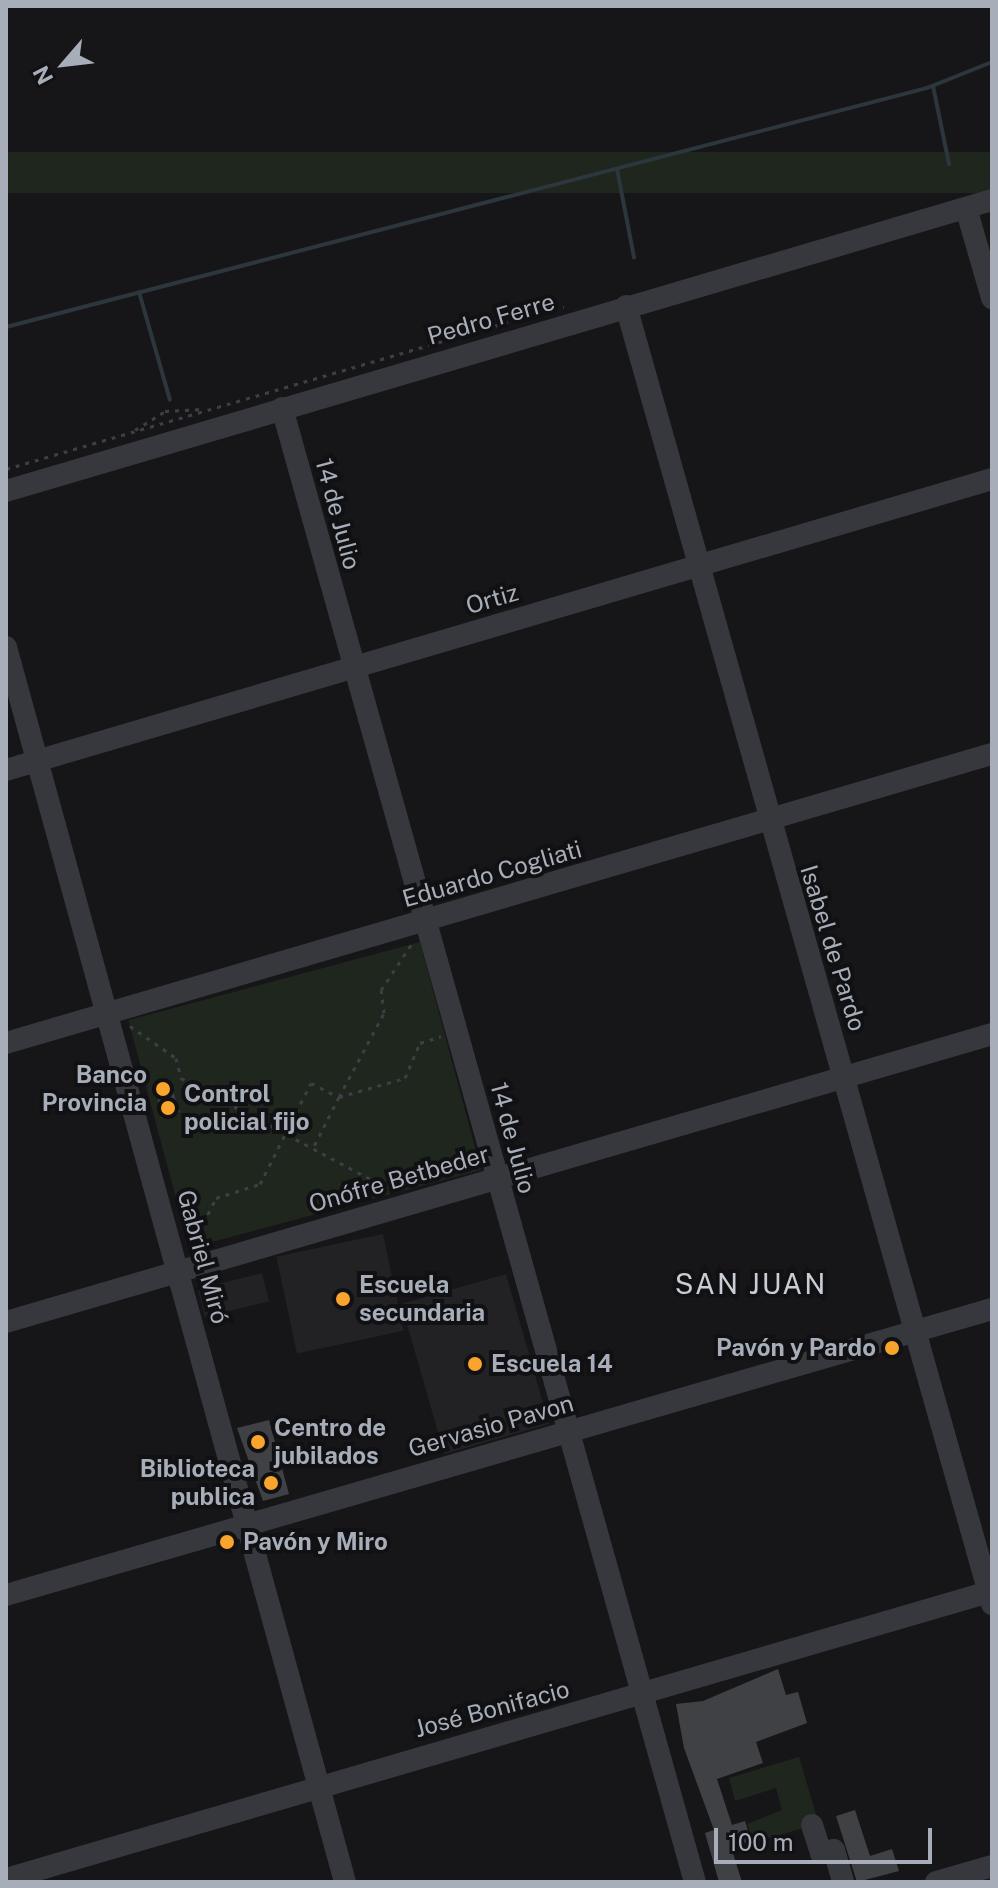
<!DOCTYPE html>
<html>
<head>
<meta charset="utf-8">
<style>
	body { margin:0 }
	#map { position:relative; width:998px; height:1888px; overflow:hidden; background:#161618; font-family:"Public Sans",sans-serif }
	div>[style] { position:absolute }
	.built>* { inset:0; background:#222225; transform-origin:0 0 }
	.green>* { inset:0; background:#1e261e; transform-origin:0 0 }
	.stream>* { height:4px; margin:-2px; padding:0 2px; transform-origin:2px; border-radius:2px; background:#2b363d }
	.building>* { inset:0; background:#404145 }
	.path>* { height:3px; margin-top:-1.5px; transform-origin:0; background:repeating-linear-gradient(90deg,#3d3f44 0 4px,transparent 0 10px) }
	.minor>* { height:22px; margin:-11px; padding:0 11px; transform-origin:11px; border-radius:11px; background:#37383d }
	.dots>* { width:22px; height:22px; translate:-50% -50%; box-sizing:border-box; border:4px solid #111113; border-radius:50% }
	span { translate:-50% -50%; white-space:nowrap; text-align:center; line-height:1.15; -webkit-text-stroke:8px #111113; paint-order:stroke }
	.street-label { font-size:24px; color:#a7aeb9 }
	.poi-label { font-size:24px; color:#a7aeb9; font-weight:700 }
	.right { translate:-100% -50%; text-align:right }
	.left { translate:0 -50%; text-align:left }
	.quarter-label { font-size:28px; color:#c9cdd5; letter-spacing:2px }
	.frame { position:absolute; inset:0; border:8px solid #a7aeb9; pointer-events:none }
	.north { position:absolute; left:24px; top:24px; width:80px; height:80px; -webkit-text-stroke:6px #111113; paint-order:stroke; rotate:242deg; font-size:22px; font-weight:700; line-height:32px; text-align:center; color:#a7aeb9 }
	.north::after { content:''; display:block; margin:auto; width:28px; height:36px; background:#a7aeb9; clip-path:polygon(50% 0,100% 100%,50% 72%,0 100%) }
	.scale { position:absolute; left:714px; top:1828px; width:218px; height:36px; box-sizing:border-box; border:4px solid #a7aeb9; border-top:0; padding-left:10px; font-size:24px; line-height:28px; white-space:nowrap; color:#a7aeb9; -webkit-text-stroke:6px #111113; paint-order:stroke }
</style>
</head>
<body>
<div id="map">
	<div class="built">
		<i style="left:383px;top:1234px;width:99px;height:109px;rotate:78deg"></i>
		<i style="left:262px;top:1273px;width:29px;height:66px;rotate:76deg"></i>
		<i style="left:506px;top:1274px;width:156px;height:109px;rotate:74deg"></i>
	</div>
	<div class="green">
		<i style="left:992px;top:152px;width:41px;height:1028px;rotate:90deg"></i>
		<i style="left:420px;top:942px;width:236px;height:302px;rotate:75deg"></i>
		<i style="clip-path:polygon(799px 1757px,819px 1824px,753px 1842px,747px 1824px,782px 1810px,776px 1788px,735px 1801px,729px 1778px)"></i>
	</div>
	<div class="stream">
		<i style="left:933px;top:86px;width:80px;rotate:78.4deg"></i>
		<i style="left:617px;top:169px;width:90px;rotate:79.1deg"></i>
		<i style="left:139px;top:292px;width:112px;rotate:74deg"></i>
		<i style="left:6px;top:327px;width:952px;rotate:-14.55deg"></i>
		<i style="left:927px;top:88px;width:70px;rotate:-21.8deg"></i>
	</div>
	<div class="building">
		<i style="clip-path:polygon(169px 1080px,180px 1112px,161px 1118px,155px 1083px)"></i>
		<i style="clip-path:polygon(269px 1420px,289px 1494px,263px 1501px,237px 1428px)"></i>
		<i style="clip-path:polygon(778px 1669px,786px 1695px,798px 1692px,807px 1723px,756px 1742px,763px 1763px,717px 1779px,732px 1825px,745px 1821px,751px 1841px,731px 1847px,742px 1882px,719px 1882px,705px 1833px,714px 1830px,684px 1748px,676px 1704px,703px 1701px)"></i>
		<i style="clip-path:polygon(855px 1810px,870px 1856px,892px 1849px,899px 1871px,857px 1882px,836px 1816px)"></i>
	</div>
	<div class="path">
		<i style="left:491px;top:327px;width:13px;rotate:-58deg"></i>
		<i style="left:498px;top:316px;width:29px;rotate:-29deg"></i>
		<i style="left:523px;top:302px;width:41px;rotate:7deg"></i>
		<i style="left:135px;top:430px;width:36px;rotate:-32deg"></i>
		<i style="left:165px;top:411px;width:38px;rotate:-3deg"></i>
		<i style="left:6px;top:469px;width:523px;rotate:-16.32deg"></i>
		<i style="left:130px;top:1026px;width:56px;rotate:34.8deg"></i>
		<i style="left:176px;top:1058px;width:21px;rotate:76deg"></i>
		<i style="left:181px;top:1078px;width:240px;rotate:28.1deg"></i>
		<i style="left:339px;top:1097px;width:95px;rotate:-61.8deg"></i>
		<i style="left:384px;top:1013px;width:23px;rotate:-97deg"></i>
		<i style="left:381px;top:990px;width:58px;rotate:-56.3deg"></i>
		<i style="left:339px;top:1097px;width:69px;rotate:-16.1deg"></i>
		<i style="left:405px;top:1078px;width:38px;rotate:-67deg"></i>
		<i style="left:420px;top:1043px;width:22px;rotate:-18deg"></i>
		<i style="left:190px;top:1250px;width:58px;rotate:-63.4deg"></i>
		<i style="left:216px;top:1198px;width:46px;rotate:-17.7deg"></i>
		<i style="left:260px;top:1184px;width:113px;rotate:-63.2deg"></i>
		<i style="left:311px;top:1083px;width:31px;rotate:27deg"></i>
		<i style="left:339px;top:1097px;width:57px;rotate:117deg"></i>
	</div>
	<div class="minor">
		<i style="left:966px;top:208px;width:94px;rotate:73.9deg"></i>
		<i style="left:626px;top:306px;width:1349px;rotate:74.25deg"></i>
		<i style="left:282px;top:408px;width:1531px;rotate:74.35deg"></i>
		<i style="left:6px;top:491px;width:1028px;rotate:-16.44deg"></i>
		<i style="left:6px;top:647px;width:1281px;rotate:74.65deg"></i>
		<i style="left:6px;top:770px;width:1028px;rotate:-16.44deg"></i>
		<i style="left:6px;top:1043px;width:1027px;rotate:-16.34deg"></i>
		<i style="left:6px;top:1322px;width:1027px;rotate:-16.28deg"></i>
		<i style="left:6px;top:1595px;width:1027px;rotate:-16.18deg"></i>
		<i style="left:812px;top:1825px;width:29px;rotate:72deg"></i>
		<i style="left:821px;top:1853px;width:13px;rotate:-13deg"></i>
		<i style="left:834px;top:1850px;width:33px;rotate:74deg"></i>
		<i style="left:6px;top:1879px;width:1027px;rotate:-16.28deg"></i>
		<i style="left:936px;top:1882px;width:58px;rotate:-15.9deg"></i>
	</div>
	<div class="dots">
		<i style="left:163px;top:1089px;background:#f9a52d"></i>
		<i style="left:168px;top:1108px;background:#f9a52d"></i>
		<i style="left:343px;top:1299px;background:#f9a52d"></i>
		<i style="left:892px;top:1348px;background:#f9a52d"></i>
		<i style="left:475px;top:1364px;background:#f9a52d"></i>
		<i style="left:258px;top:1442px;background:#f9a52d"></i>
		<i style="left:271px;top:1483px;background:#f9a52d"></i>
		<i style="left:227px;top:1542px;background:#f9a52d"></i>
	</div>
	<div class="street-label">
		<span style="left:491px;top:319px;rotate:-16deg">Pedro Ferre</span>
		<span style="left:338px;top:514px;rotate:75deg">14 de Julio</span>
		<span style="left:492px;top:599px;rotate:-16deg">Ortiz</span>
		<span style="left:492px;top:874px;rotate:-16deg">Eduardo Cogliati</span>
		<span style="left:833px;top:948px;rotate:73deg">Isabel de Pardo</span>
		<span style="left:513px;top:1138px;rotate:75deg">14 de Julio</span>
		<span style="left:399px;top:1179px;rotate:-16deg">Onófre Betbeder</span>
		<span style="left:203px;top:1257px;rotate:75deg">Gabriel Miró</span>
		<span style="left:491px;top:1426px;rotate:-16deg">Gervasio Pavon</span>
		<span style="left:492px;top:1709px;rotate:-15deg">José Bonifacio</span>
	</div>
	<div class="poi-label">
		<span class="right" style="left:147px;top:1089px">Banco<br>Provincia</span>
		<span class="left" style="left:184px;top:1108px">Control<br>policial fijo</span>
		<span class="left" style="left:359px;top:1299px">Escuela<br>secundaria</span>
		<span class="right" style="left:876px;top:1348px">Pavón y Pardo</span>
		<span class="left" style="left:491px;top:1364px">Escuela 14</span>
		<span class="left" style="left:274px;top:1442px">Centro de<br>jubilados</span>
		<span class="right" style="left:255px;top:1483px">Biblioteca<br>publica</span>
		<span class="left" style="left:243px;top:1542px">Pavón y Miro</span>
	</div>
	<div class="quarter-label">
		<span style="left:751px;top:1284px">SAN JUAN</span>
	</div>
	<div class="frame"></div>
	<div class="north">N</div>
	<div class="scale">100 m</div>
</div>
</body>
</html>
